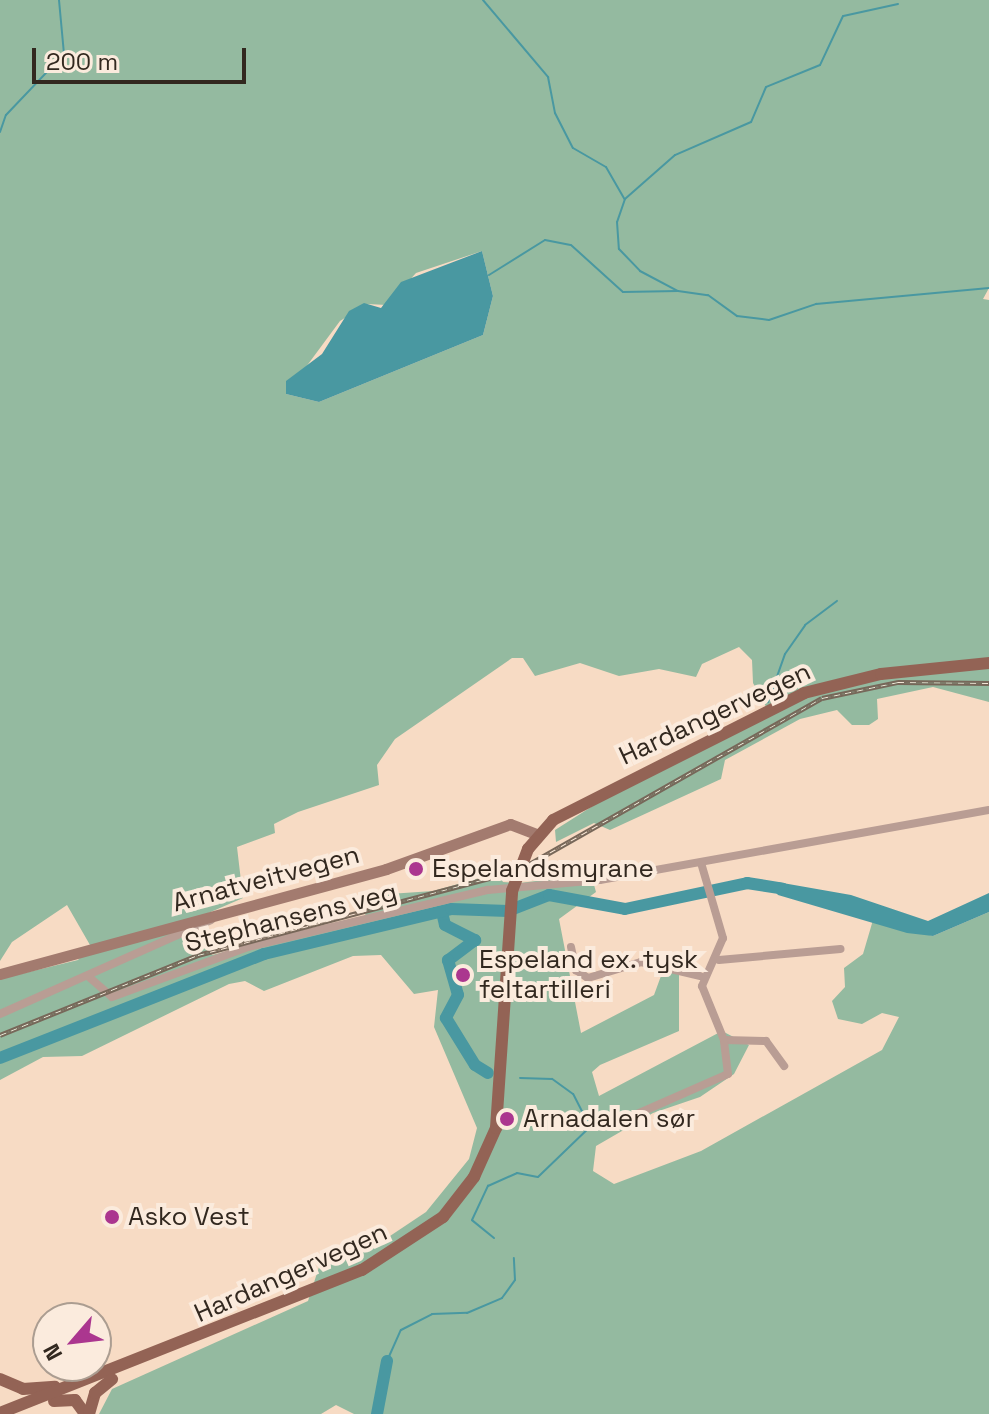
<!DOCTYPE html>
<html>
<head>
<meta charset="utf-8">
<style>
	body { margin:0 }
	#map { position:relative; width:989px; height:1414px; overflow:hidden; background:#f7dbc4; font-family:"Space Grotesk",sans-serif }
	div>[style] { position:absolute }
	.green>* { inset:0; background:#94baa0 }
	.water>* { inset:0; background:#4998a1 }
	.stream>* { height:2px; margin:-1px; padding:0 1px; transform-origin:1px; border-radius:1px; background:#4998a1 }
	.river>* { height:12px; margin:-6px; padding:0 6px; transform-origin:6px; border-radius:6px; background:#4998a1 }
	.street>* { height:8px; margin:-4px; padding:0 4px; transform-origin:4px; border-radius:4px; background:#b99d94 }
	.secondary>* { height:11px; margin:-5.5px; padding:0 5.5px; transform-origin:5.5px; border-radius:5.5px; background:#a37b6f }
	.primary>* { height:12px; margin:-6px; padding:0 6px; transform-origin:6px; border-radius:6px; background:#936355 }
	.rail>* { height:5px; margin-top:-2.5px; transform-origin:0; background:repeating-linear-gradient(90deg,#fbebdd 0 6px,#776759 0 12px); box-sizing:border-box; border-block:2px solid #776759 }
	.dots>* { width:22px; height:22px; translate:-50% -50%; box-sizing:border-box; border:4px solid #fbebdd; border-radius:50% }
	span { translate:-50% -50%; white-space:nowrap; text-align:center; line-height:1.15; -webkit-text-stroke:8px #fbebdd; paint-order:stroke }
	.street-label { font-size:26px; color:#32281f }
	.poi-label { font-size:26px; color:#32281f }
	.left { translate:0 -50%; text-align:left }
	.north { position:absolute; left:32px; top:1302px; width:80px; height:80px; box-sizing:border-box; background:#fbebdd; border:2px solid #ab9d91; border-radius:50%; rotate:242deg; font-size:22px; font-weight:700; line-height:32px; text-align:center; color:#32281f }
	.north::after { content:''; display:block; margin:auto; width:28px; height:36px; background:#ab368f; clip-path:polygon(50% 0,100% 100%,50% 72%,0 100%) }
	.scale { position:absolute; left:32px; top:48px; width:214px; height:36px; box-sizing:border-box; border:4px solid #32281f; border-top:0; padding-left:10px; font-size:24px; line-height:28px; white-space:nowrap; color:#32281f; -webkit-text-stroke:6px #fbebdd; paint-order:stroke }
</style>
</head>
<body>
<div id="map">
	<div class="green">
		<i style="clip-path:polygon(evenodd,0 0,989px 0,989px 288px,983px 299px,989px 300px,989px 702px,933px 687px,877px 699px,878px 719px,869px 725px,852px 725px,837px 710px,800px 719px,725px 760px,721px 779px,610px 830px,594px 823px,556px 842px,555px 830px,599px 802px,770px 714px,753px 683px,752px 660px,739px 647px,702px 664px,696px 677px,659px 669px,619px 676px,580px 663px,535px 676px,523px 658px,512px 658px,395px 739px,377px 765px,379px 785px,298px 812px,274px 824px,275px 833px,237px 847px,243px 898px,176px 927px,183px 939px,202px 930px,212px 955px,364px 917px,373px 899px,389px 894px,433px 891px,498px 873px,503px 882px,520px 883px,591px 874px,596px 892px,559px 919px,581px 1033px,654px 995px,665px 965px,679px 969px,679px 1031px,600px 1065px,592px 1072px,599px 1096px,722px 1031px,749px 1045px,734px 1074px,700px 1097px,653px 1113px,596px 1146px,593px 1171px,614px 1184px,701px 1151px,882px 1050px,899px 1017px,882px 1013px,862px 1024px,838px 1019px,832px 1001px,845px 987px,844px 968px,863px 954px,873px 920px,933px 936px,989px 912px,989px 1414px,354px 1414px,336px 1405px,321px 1414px,99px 1414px,112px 1389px,308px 1301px,319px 1267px,372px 1248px,426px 1212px,469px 1159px,477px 1128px,434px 1027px,438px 990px,414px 994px,381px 955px,353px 956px,264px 991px,245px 981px,229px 984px,82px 1056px,43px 1057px,0 1080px,0 979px,78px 960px,90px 945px,67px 905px,12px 942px,0 961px,0 0,482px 251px,493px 296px,483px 335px,319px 402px,286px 394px,340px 321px,367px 304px,387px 305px,416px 273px,482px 251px)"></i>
	</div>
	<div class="water">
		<i style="clip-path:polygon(482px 251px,493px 296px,483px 335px,319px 402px,286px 394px,286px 381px,322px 354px,349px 311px,364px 303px,381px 308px,401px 282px)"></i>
		<i style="clip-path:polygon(777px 882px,851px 895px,928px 921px,989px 893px,989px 912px,933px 936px,907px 933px,778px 895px,770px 886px)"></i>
	</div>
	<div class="stream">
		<i style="left:483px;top:0;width:101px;rotate:49.8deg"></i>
		<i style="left:548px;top:77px;width:37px;rotate:79deg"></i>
		<i style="left:555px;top:113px;width:39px;rotate:63deg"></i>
		<i style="left:573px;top:148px;width:38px;rotate:30deg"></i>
		<i style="left:606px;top:167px;width:36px;rotate:60deg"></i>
		<i style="left:898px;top:4px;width:56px;rotate:167.7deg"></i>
		<i style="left:843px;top:16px;width:54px;rotate:115.1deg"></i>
		<i style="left:820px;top:65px;width:58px;rotate:157.8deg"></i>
		<i style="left:766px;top:87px;width:38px;rotate:113deg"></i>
		<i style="left:751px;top:122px;width:83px;rotate:156.5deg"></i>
		<i style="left:675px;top:155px;width:67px;rotate:138.7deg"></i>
		<i style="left:625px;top:199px;width:24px;rotate:109deg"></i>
		<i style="left:617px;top:222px;width:27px;rotate:86deg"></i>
		<i style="left:619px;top:249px;width:30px;rotate:46deg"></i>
		<i style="left:640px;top:271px;width:43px;rotate:27.8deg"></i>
		<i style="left:678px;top:291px;width:30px;rotate:8deg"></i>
		<i style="left:708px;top:295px;width:36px;rotate:36deg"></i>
		<i style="left:737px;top:316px;width:32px;rotate:7deg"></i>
		<i style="left:769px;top:320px;width:50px;rotate:-18.8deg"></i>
		<i style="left:816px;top:304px;width:174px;rotate:-5.3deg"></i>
		<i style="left:0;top:132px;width:18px;rotate:-71deg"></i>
		<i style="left:6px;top:115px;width:84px;rotate:-46.4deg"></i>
		<i style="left:64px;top:54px;width:54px;rotate:-95.3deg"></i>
		<i style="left:489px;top:275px;width:66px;rotate:-32deg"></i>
		<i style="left:545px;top:240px;width:26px;rotate:11deg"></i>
		<i style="left:571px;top:245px;width:70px;rotate:42.1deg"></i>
		<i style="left:623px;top:292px;width:55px;rotate:-1deg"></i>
		<i style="left:768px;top:702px;width:51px;rotate:-70.5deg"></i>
		<i style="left:785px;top:654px;width:35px;rotate:-55deg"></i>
		<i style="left:805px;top:625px;width:40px;rotate:-37deg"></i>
		<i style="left:494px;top:1238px;width:28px;rotate:-141deg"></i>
		<i style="left:472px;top:1220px;width:38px;rotate:-65deg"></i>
		<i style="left:488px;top:1186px;width:32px;rotate:-24deg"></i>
		<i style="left:517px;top:1173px;width:21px;rotate:11deg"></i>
		<i style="left:538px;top:1177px;width:72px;rotate:-43.9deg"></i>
		<i style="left:590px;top:1127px;width:37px;rotate:-117deg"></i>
		<i style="left:573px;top:1094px;width:26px;rotate:-144deg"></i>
		<i style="left:552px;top:1079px;width:32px;rotate:-178deg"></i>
		<i style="left:387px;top:1361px;width:34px;rotate:-66deg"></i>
		<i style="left:401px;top:1330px;width:35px;rotate:-27deg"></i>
		<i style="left:432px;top:1314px;width:35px;rotate:-2deg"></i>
		<i style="left:467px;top:1313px;width:38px;rotate:-23deg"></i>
		<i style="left:502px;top:1298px;width:22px;rotate:-54deg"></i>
		<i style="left:515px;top:1280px;width:22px;rotate:-93deg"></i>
	</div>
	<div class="river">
		<i style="left:442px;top:912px;width:13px;rotate:77deg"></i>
		<i style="left:445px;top:925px;width:34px;rotate:27deg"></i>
		<i style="left:475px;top:940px;width:34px;rotate:143deg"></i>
		<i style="left:448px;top:960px;width:36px;rotate:74deg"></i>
		<i style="left:458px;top:995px;width:26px;rotate:118deg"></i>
		<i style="left:446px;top:1018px;width:55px;rotate:58.3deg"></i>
		<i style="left:475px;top:1065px;width:15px;rotate:32deg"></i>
		<i style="left:0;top:1058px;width:284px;rotate:-21.5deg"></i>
		<i style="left:264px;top:954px;width:192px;rotate:-13.5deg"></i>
		<i style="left:451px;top:909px;width:57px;rotate:2deg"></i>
		<i style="left:508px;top:911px;width:44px;rotate:-21.3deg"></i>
		<i style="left:549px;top:895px;width:77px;rotate:10.4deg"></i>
		<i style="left:625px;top:909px;width:125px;rotate:-12deg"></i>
		<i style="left:747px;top:883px;width:36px;rotate:9deg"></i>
		<i style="left:377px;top:1414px;width:54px;rotate:-79.3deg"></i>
	</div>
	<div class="street">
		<i style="left:571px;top:947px;width:24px;rotate:78deg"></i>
		<i style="left:576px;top:970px;width:14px;rotate:34deg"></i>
		<i style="left:588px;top:978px;width:55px;rotate:-16.8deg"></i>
		<i style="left:641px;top:962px;width:61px;rotate:13.3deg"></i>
		<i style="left:719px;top:960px;width:122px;rotate:-5.2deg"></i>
		<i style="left:89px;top:977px;width:30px;rotate:41deg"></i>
		<i style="left:112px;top:997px;width:145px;rotate:-20.2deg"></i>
		<i style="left:248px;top:947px;width:247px;rotate:-13.4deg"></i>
		<i style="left:488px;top:890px;width:112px;rotate:-5.1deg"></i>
		<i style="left:600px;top:880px;width:395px;rotate:-10.2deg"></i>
		<i style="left:0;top:1014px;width:231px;rotate:-24deg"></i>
		<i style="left:724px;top:1040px;width:42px;rotate:1.4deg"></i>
		<i style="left:766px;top:1041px;width:31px;rotate:54deg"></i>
		<i style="left:637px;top:1114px;width:99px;rotate:-23.7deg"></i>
		<i style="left:728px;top:1074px;width:34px;rotate:-97deg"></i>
		<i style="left:724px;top:1040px;width:58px;rotate:-112.2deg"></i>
		<i style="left:702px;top:986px;width:52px;rotate:-66.4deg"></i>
		<i style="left:723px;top:938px;width:78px;rotate:-106.3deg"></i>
	</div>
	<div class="secondary">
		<i style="left:0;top:974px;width:400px;rotate:-15.2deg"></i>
		<i style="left:386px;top:869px;width:132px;rotate:-19.9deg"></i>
		<i style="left:510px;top:824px;width:30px;rotate:21deg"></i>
	</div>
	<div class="primary">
		<i style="left:0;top:1379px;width:25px;rotate:23deg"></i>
		<i style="left:23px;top:1389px;width:32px;rotate:-4deg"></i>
		<i style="left:54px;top:1401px;width:21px;rotate:-3deg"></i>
		<i style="left:75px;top:1400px;width:17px;rotate:54deg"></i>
		<i style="left:0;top:1413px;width:389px;rotate:-21.6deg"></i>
		<i style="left:362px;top:1270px;width:97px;rotate:-33.2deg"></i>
		<i style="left:443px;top:1217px;width:51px;rotate:-52.2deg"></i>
		<i style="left:474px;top:1177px;width:54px;rotate:-65.8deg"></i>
		<i style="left:496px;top:1128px;width:238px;rotate:-86.1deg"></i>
		<i style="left:512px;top:891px;width:45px;rotate:-69.1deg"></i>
		<i style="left:528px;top:849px;width:38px;rotate:-49deg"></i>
		<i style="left:553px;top:820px;width:281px;rotate:-26.8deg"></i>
		<i style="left:804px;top:693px;width:79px;rotate:-13.9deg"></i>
		<i style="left:881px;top:674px;width:109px;rotate:-5.8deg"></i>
		<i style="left:89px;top:1414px;width:22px;rotate:-74deg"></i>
		<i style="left:95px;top:1393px;width:22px;rotate:-39deg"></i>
	</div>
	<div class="rail">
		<i style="left:0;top:1035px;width:214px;rotate:-22deg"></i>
		<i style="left:198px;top:955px;width:332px;rotate:-14.8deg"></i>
		<i style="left:519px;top:870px;width:348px;rotate:-29.6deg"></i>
		<i style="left:822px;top:698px;width:78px;rotate:-11.9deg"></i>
		<i style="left:898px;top:682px;width:91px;rotate:0.6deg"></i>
	</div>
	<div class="dots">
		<i style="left:416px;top:869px;background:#ab368f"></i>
		<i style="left:463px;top:975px;background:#ab368f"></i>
		<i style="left:507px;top:1119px;background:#ab368f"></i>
		<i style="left:112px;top:1217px;background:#ab368f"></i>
	</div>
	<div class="street-label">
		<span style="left:715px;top:714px;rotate:-25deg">Hardangervegen</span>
		<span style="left:266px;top:879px;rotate:-15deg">Arnatveitvegen</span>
		<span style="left:291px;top:918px;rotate:-14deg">Stephansens veg</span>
		<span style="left:291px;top:1273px;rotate:-24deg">Hardangervegen</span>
	</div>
	<div class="poi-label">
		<span class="left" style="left:432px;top:869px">Espelandsmyrane</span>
		<span class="left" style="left:479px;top:975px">Espeland ex. tysk<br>feltartilleri</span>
		<span class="left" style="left:523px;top:1119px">Arnadalen sør</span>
		<span class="left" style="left:128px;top:1217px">Asko Vest</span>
	</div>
	<div class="north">N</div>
	<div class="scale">200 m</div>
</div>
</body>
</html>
